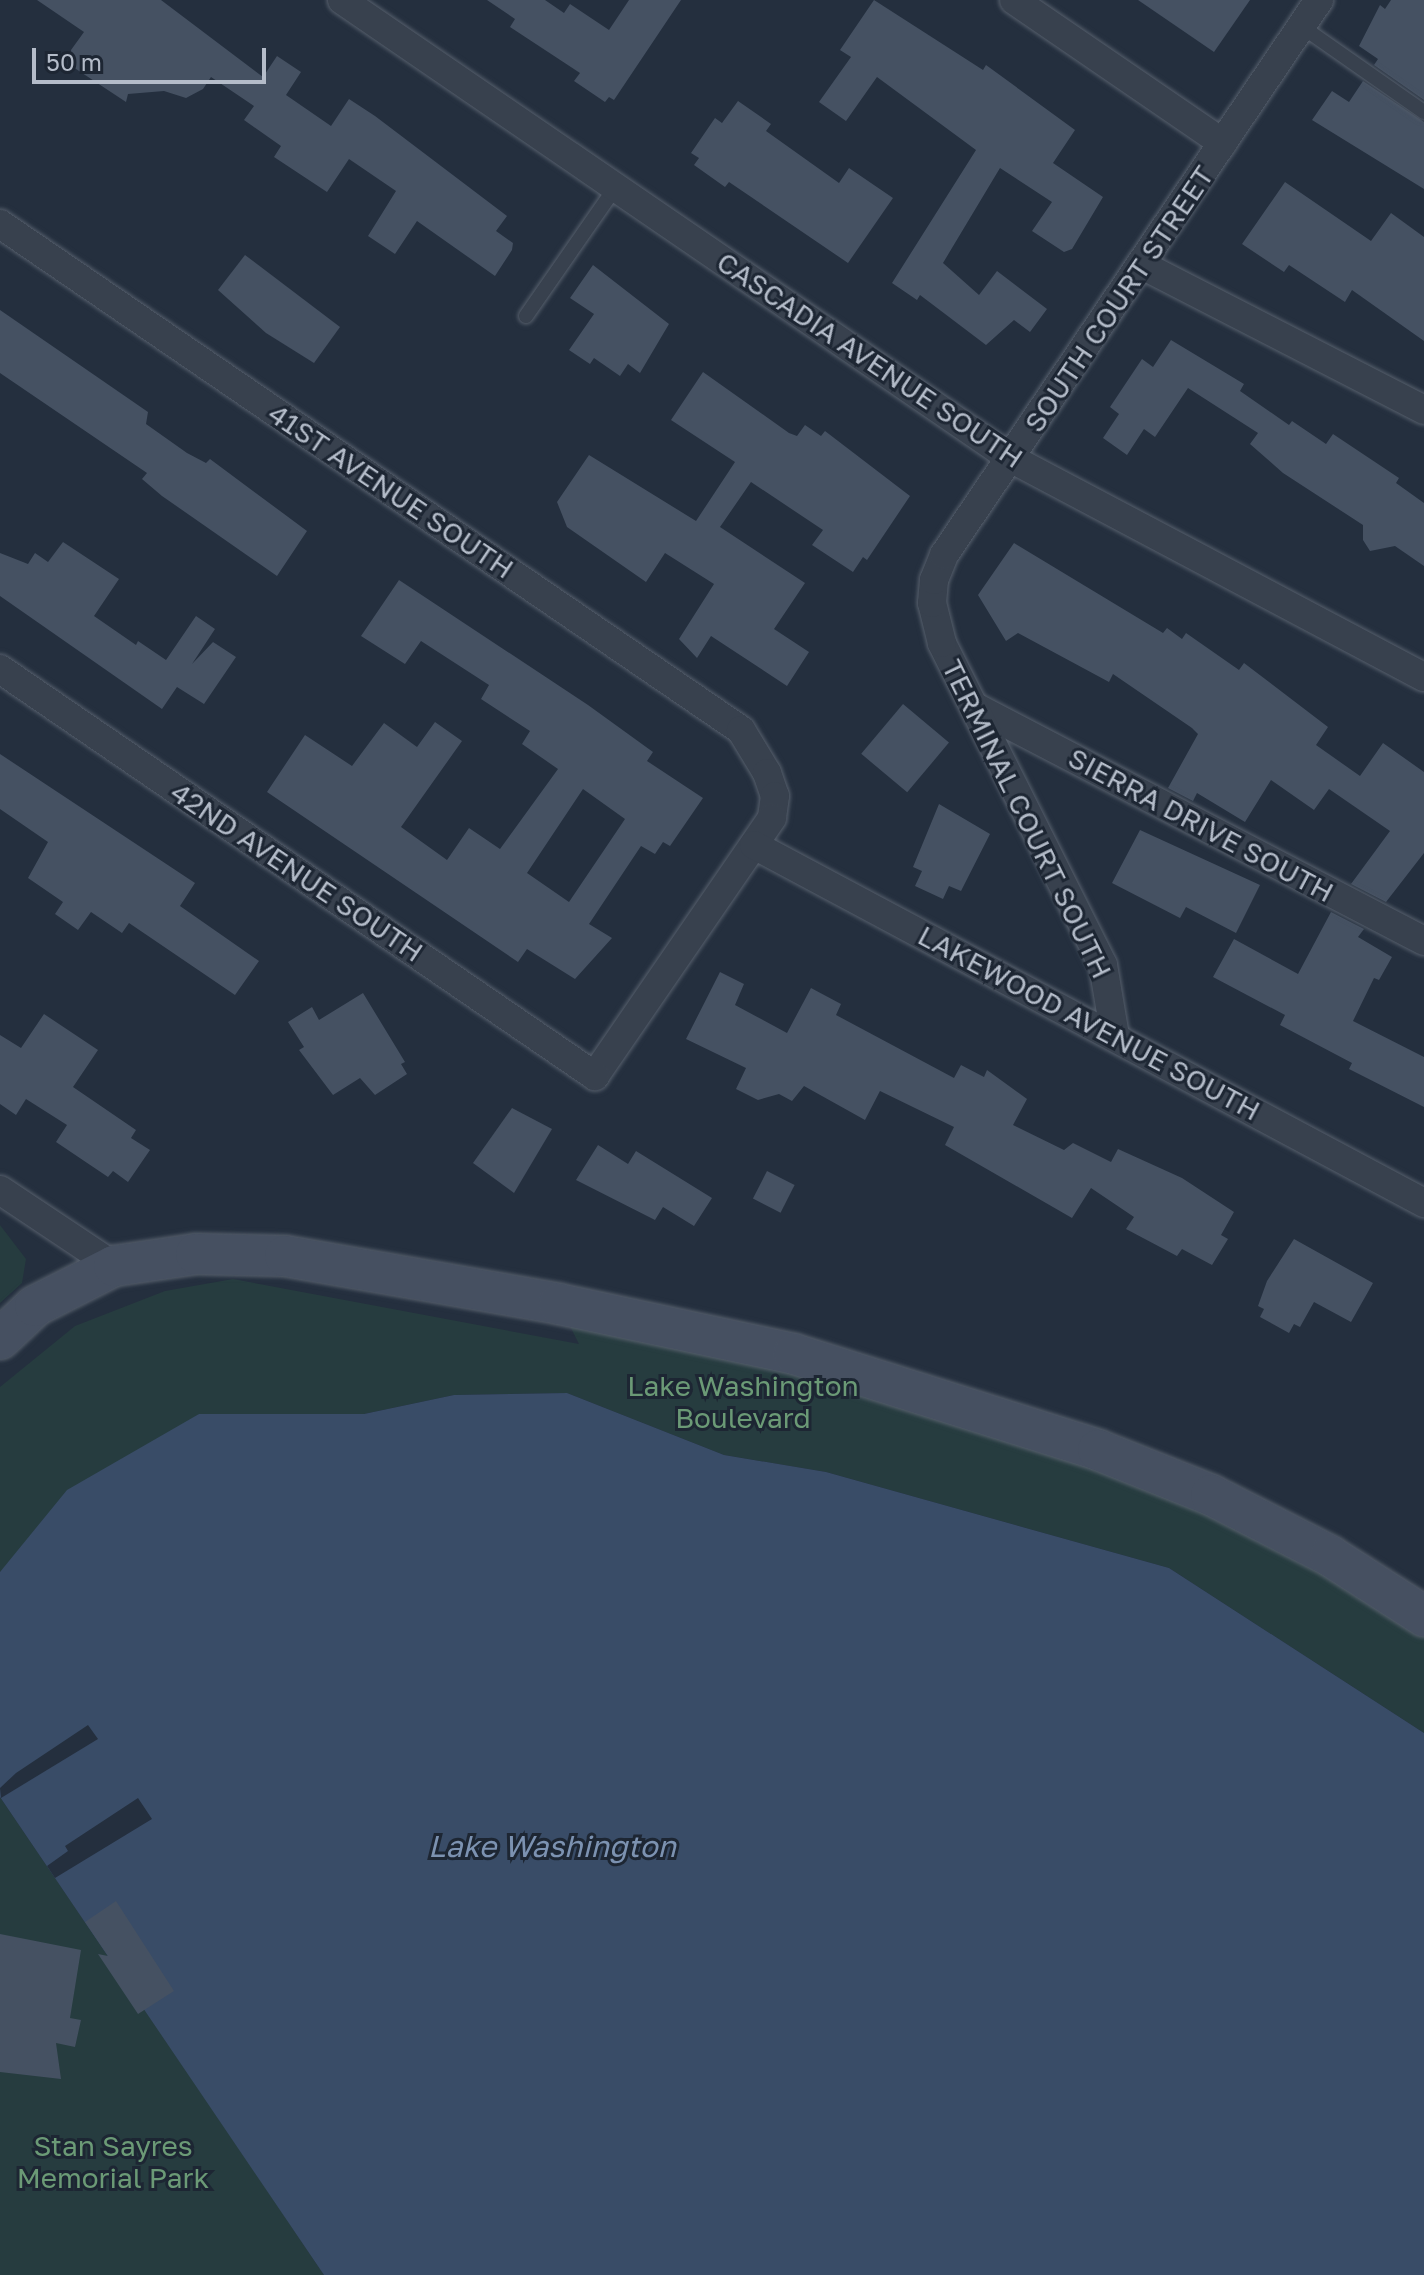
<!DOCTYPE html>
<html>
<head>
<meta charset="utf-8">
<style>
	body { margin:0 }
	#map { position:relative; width:1424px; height:2275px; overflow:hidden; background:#242f3e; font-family:"Golos Text",sans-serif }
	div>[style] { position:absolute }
	.green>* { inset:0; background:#263c3f }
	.water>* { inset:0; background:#394c67 }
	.pier>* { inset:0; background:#242f3e }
	.building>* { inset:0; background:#455162; transform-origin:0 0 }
	.roads { filter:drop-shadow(0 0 2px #565f6c) drop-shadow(0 0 2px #565f6c) }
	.service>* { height:14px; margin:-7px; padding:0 7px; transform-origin:7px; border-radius:7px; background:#38414e }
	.minor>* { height:28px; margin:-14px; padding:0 14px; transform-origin:14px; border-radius:14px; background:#38414e }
	.secondary>* { height:40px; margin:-20px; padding:0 20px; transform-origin:20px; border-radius:20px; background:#465061 }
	span { translate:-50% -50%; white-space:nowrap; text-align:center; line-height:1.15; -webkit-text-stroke:6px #1d2633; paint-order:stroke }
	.street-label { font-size:28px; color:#b4bcc9 }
	.park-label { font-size:28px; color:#6b9a76 }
	.water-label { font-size:30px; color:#7c92b1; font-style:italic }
	.scale { position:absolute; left:32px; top:48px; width:234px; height:36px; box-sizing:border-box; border:4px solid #b4bcc9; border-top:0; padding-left:10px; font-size:24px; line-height:28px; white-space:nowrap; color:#b4bcc9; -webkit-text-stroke:6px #1d2633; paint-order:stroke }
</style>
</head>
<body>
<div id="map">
	<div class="green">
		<i style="clip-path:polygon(0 1225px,26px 1259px,22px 1283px,0 1303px)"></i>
		<i style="clip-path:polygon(233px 1279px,579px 1344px,559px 1304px,1098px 1450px,1424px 1616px,1424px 1733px,1169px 1568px,826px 1472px,724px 1455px,567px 1393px,454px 1395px,364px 1414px,199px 1414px,0 1572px,0 1387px,75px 1326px,165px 1291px)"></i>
		<i style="clip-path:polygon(0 1797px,251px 2166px,324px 2275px,0 2275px)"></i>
	</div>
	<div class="water">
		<i style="clip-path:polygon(567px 1393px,724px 1455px,826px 1472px,1169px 1568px,1424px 1733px,1424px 2275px,324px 2275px,0 1797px,0 1572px,67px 1490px,199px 1414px,364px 1414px,454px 1395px)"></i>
	</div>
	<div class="pier">
		<i style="clip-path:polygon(88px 1725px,98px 1739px,1px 1798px,0 1788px,16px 1773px)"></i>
		<i style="clip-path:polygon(138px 1798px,152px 1819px,55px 1878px,47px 1866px,68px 1851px,65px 1846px)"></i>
	</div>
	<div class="building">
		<i style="clip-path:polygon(37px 0,161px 0,263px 77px,277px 56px,301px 72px,286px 95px,331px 126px,349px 99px,375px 116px,507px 216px,496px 231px,513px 243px,512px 250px,495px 276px,417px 221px,395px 254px,368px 236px,396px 191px,349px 159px,327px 192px,274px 157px,281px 146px,244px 120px,254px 106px,211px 77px,203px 89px,186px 98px,164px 91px,128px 94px,126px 102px,73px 67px,71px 50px,84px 32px)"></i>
		<i style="clip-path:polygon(487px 0,545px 0,564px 13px,570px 4px,609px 30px,629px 0,681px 0,614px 100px,609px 97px,605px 102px,574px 81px,580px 73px,510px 27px,515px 19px)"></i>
		<i style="clip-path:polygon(874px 0,983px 70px,986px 65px,1075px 130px,1053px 163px,1103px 197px,1072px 249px,1064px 252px,1032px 231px,1052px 202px,1000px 168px,943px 263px,979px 295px,997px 271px,1047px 309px,1030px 332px,1014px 320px,986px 345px,920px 295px,917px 300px,892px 283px,976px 150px,877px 77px,846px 121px,819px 102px,851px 57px,840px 50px)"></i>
		<i style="clip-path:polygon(1138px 0,1250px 0,1214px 52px)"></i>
		<i style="clip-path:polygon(1391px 0,1424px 0,1424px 100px,1374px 65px,1378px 59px,1359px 46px,1380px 5px,1385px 9px)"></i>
		<i style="clip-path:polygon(1363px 81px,1424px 122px,1424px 189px,1312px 120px,1332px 91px,1349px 102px)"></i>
		<i style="clip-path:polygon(738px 101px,771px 124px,766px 131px,839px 183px,849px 168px,893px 198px,848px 263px,729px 182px,725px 187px,694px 165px,699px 158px,691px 153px,715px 118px,722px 123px)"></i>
		<i style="clip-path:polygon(1285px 182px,1371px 241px,1391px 213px,1424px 237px,1424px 341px,1352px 290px,1345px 302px,1289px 265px,1284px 272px,1242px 244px)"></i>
		<i style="clip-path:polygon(245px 255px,340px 327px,314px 363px,266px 333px,218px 290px)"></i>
		<i style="clip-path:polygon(593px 265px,669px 324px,640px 373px,628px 364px,620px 376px,594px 358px,590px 364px,569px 350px,594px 314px,570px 298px)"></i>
		<i style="clip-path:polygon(0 310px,148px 412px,146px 424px,187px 453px,206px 463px,210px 459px,307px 531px,277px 576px,162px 496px,142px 479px,147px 473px,0 373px)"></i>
		<i style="clip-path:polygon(1171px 340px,1244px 384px,1240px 391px,1289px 425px,1292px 421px,1326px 444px,1333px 434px,1399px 478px,1396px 483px,1424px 503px,1424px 566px,1395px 546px,1370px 551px,1363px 540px,1363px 525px,1283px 473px,1250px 444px,1258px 433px,1188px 388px,1155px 437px,1144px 429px,1127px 455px,1103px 438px,1119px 414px,1110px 407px,1142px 359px,1153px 367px)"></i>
		<i style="clip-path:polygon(703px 372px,789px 433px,797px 436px,805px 425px,821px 436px,825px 431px,910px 496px,867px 560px,863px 557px,853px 572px,812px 545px,823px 530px,751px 482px,720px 527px,805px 583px,774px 629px,809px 652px,787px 686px,711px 636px,697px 658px,679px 639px,714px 584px,665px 553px,646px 582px,567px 527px,557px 502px,589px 455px,696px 521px,735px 462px,671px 420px)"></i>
		<i style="clip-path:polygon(63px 542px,119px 579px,94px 616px,136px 645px,138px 641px,166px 660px,196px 616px,215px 629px,192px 664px,213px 642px,236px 657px,204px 704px,177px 687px,162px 709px,0 596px,0 553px,28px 564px,35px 553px,48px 562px)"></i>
		<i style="clip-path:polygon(1014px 543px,1163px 633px,1167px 628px,1182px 639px,1186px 633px,1239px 670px,1244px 663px,1328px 727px,1316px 745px,1360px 776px,1383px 743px,1424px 772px,1424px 853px,1386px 902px,1351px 884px,1390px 831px,1329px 789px,1314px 810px,1271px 780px,1245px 822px,1197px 793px,1193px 801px,1168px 788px,1198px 734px,1192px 728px,1113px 674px,1109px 682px,1018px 633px,1006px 641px,978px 595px)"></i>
		<i style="clip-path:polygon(evenodd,399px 580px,588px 705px,653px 752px,647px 761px,703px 798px,670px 846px,663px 842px,655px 854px,641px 846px,589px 924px,612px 938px,575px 979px,527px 949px,518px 962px,267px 792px,305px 735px,352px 766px,384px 723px,417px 747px,435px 722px,462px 741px,401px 827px,447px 860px,469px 828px,500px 849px,558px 769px,522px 744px,530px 731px,481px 699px,489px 685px,421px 641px,405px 664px,361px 636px,399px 580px,583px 789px,625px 819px,569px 902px,527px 873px,583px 789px)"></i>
		<i style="left:903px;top:704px;width:60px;height:65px;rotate:40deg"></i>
		<i style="clip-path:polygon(0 754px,195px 883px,180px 906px,259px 961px,235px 995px,129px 923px,122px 933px,91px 912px,78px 930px,55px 914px,63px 902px,28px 878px,48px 842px,0 809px)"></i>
		<i style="clip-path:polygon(939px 804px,990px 834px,961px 891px,949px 886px,943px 899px,915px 886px,922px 871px,913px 867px)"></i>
		<i style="clip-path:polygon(1140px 830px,1260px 885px,1236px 933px,1186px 907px,1180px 918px,1112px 883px)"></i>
		<i style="clip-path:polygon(1331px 912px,1364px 929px,1358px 937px,1392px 957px,1379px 980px,1374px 978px,1353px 1021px,1424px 1057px,1424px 1107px,1349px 1069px,1352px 1063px,1280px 1025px,1285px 1015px,1213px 977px,1234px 939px,1298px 974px)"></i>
		<i style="clip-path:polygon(720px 972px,744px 984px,735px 1005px,787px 1033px,811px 988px,841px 1004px,836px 1015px,954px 1078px,961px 1065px,984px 1077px,987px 1070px,1027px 1099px,1013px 1125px,1064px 1150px,1073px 1143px,1111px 1162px,1118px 1149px,1182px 1178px,1234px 1212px,1221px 1235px,1228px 1239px,1212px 1265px,1182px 1249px,1177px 1256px,1126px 1229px,1134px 1217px,1091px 1188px,1072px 1218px,945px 1145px,954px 1127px,880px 1091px,865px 1120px,804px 1086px,792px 1101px,779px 1094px,758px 1100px,736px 1089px,746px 1068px,686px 1039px)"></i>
		<i style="clip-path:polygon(363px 993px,405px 1062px,401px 1064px,407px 1074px,375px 1095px,360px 1078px,333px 1095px,299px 1050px,304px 1047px,288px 1022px,312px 1007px,319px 1020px)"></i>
		<i style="clip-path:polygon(44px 1014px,98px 1050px,73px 1087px,136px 1130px,131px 1138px,150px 1150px,128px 1182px,113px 1171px,108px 1177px,56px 1142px,67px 1125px,26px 1099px,16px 1115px,0 1104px,0 1035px,21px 1048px)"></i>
		<i style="clip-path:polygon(512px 1108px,552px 1129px,514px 1193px,473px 1163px)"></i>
		<i style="clip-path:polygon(598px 1145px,628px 1164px,636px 1151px,712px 1198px,694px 1226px,663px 1207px,655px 1220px,576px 1180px)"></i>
		<i style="left:767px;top:1171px;width:31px;height:31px;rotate:27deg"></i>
		<i style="clip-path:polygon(1294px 1239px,1373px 1283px,1351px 1322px,1314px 1302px,1300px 1327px,1294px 1324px,1289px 1333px,1260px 1317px,1264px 1309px,1258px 1306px,1267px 1281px)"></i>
		<i style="clip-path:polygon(116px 1901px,174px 1991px,138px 2014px,98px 1954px,108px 1956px,85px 1922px)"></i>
		<i style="clip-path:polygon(0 1934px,81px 1950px,70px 2018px,81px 2020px,75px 2047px,56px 2043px,61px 2079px,0 2072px)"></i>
	</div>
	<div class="roads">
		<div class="service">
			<i style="left:1301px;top:26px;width:150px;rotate:35deg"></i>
			<i style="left:526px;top:316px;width:156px;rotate:-55.2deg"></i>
		</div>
		<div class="minor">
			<i style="left:342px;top:0;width:812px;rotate:34.41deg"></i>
			<i style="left:1012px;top:459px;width:466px;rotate:27.9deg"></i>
			<i style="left:1014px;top:0;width:253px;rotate:34.4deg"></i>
			<i style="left:0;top:224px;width:897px;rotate:34.33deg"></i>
			<i style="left:741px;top:730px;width:50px;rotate:58.8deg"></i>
			<i style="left:767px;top:773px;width:24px;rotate:71deg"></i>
			<i style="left:775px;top:796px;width:22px;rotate:98deg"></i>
			<i style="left:772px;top:818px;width:313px;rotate:124.5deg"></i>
			<i style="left:595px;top:1076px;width:721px;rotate:-145.63deg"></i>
			<i style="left:1142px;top:265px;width:317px;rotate:27.2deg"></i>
			<i style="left:977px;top:708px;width:504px;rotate:27.53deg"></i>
			<i style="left:754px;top:845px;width:760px;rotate:28.12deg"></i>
			<i style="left:1115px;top:1036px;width:72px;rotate:-99.6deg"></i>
			<i style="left:1103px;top:965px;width:360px;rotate:-116.6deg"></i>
			<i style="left:942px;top:643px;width:41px;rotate:-104deg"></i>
			<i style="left:932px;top:603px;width:23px;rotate:-85deg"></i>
			<i style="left:934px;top:580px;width:27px;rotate:-68deg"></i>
			<i style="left:944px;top:555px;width:670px;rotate:-55.95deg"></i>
			<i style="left:0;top:1190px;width:137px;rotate:33.7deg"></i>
		</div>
		<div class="secondary">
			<i style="left:0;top:1339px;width:48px;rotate:-43.3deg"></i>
			<i style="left:35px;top:1306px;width:89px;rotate:-26.9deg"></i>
			<i style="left:114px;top:1266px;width:83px;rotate:-8.3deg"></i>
			<i style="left:196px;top:1254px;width:89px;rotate:1.3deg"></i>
			<i style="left:285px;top:1256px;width:278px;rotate:9.9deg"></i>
			<i style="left:559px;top:1304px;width:240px;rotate:12deg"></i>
			<i style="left:794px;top:1354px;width:319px;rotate:17.5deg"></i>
			<i style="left:1098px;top:1450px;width:122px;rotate:21.7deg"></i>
			<i style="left:1211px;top:1495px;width:134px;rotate:27.1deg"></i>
			<i style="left:1330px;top:1556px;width:112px;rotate:32.6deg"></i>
		</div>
	</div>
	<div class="street-label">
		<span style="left:1119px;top:299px;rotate:-56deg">SOUTH COURT STREET</span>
		<span style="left:870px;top:360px;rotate:34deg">CASCADIA AVENUE SOUTH</span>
		<span style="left:391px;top:491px;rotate:34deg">41ST AVENUE SOUTH</span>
		<span style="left:1027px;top:819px;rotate:64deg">TERMINAL COURT SOUTH</span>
		<span style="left:1201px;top:825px;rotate:28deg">SIERRA DRIVE SOUTH</span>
		<span style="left:297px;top:872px;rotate:34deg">42ND AVENUE SOUTH</span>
		<span style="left:1089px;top:1023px;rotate:28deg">LAKEWOOD AVENUE SOUTH</span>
	</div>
	<div class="park-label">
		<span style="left:743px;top:1402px">Lake Washington<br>Boulevard</span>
		<span style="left:113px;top:2162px">Stan Sayres<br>Memorial Park</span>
	</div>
	<div class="water-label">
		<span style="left:552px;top:1846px">Lake Washington</span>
	</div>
	<div class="scale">50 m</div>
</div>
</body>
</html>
